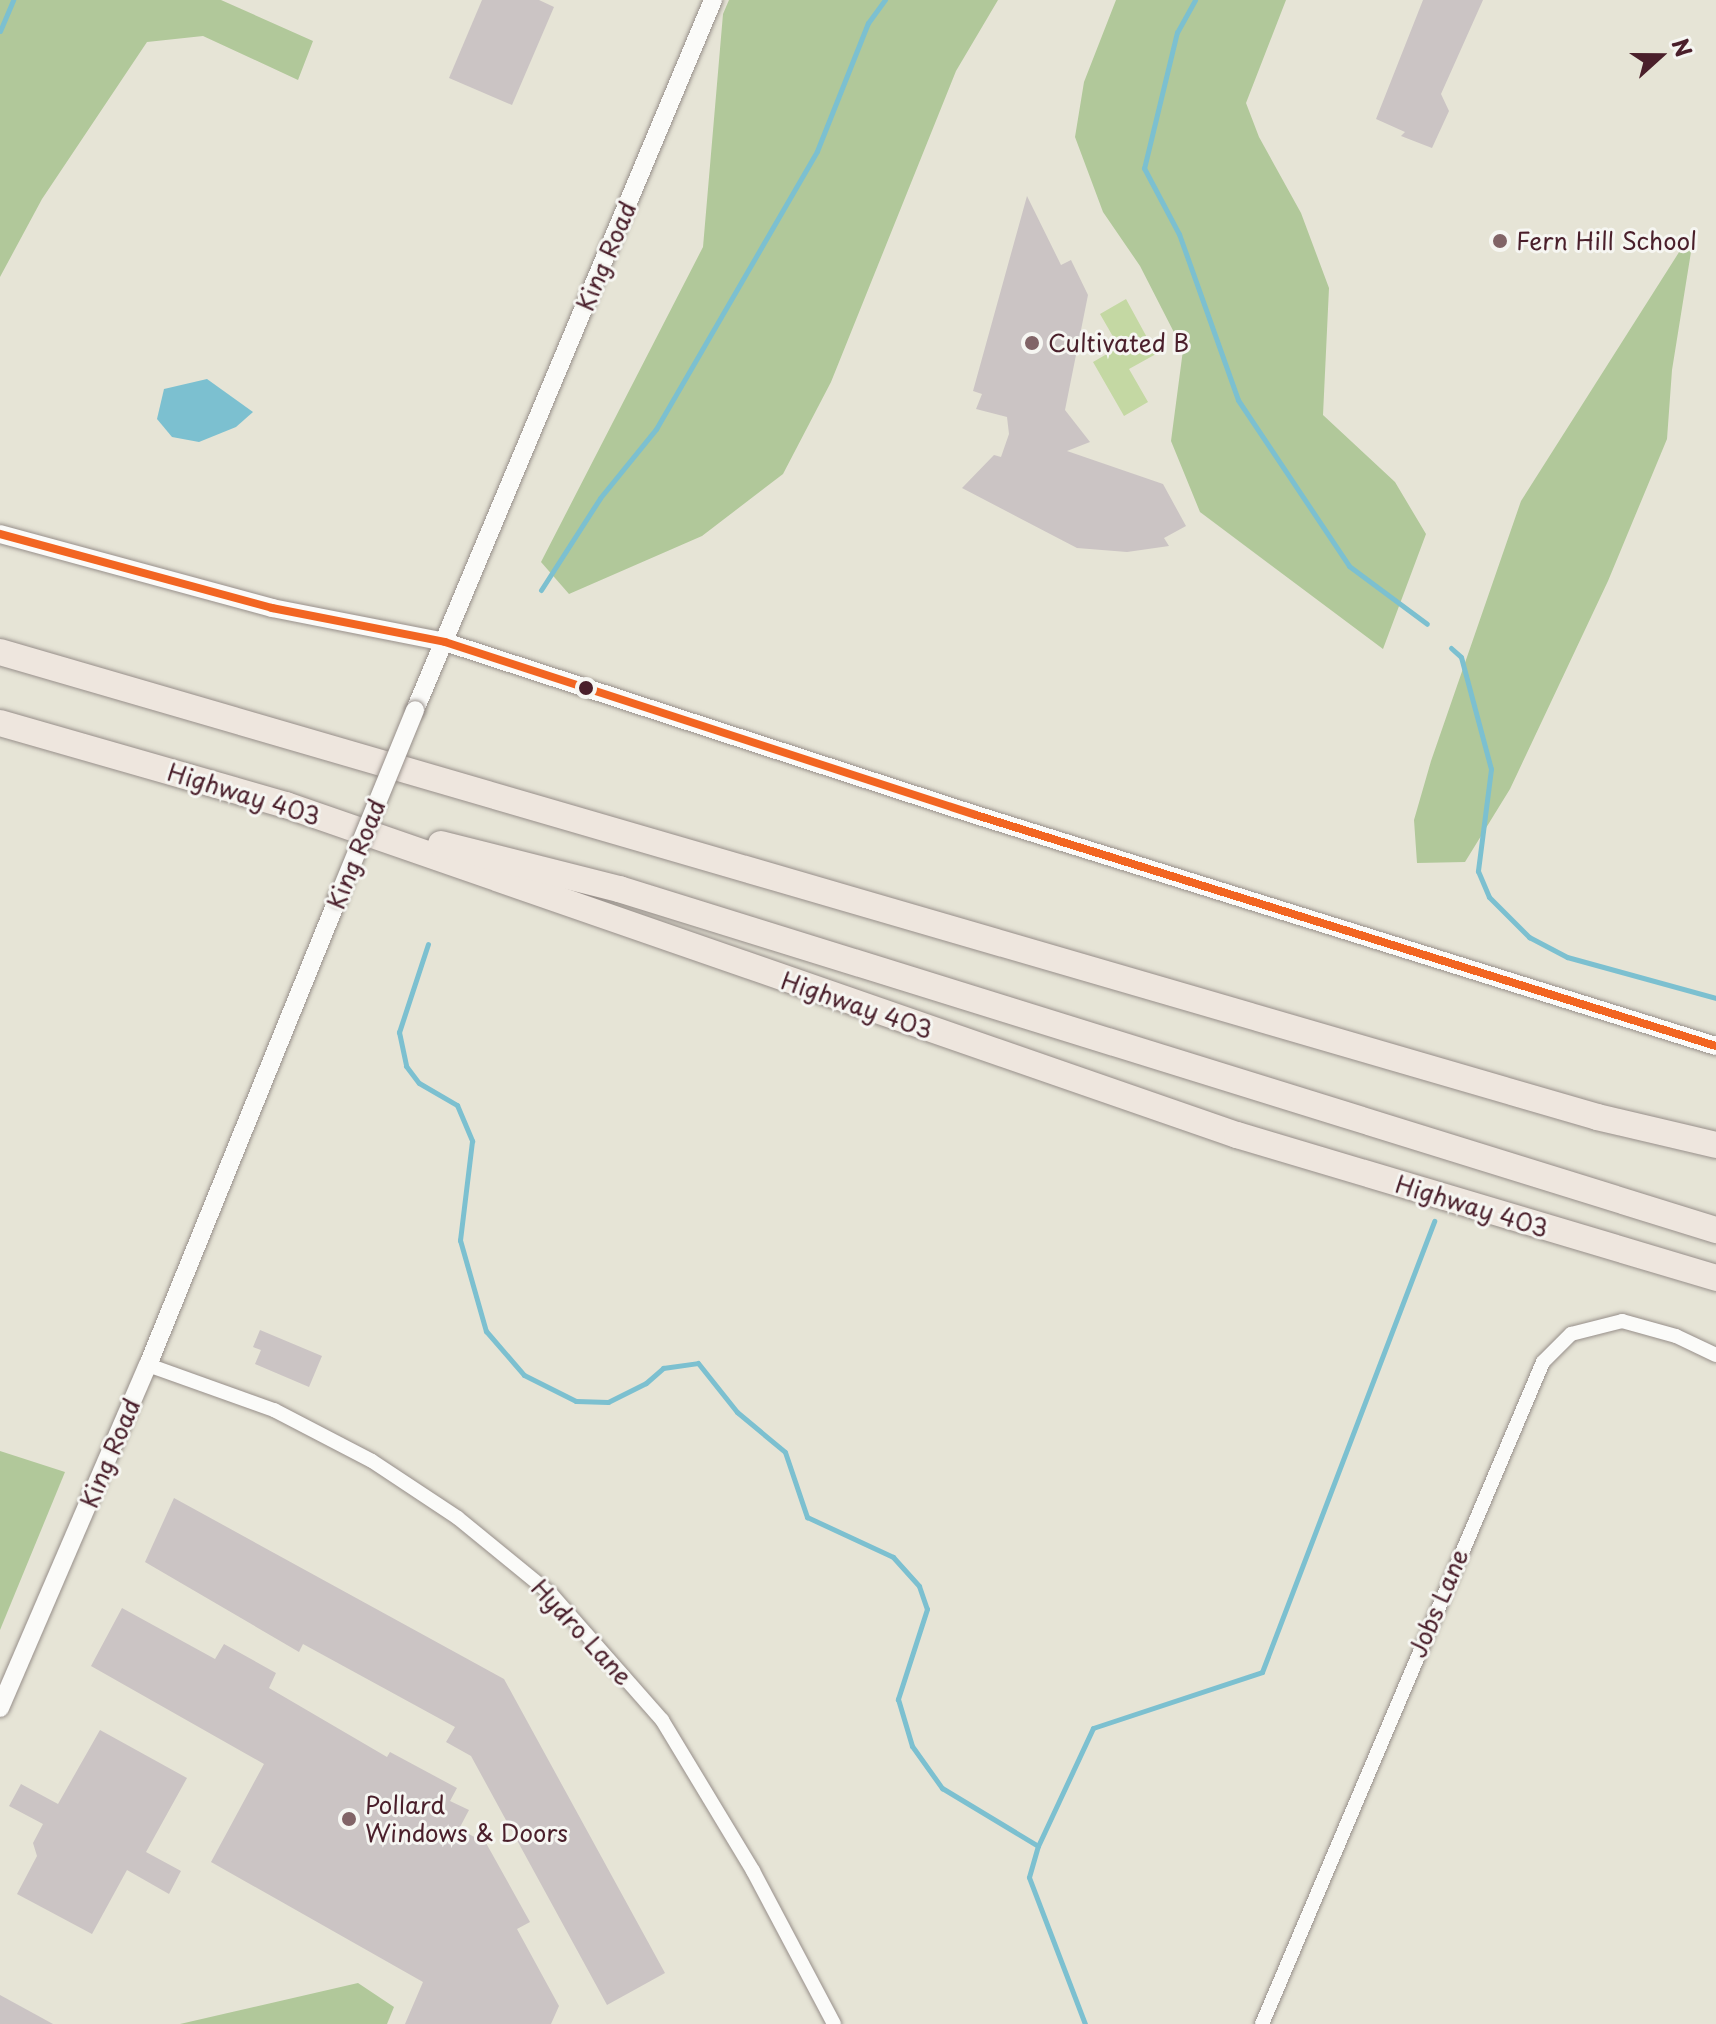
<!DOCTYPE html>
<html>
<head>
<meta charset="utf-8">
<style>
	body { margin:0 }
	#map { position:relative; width:1716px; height:2024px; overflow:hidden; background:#e6e4d6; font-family:"Playpen Sans",sans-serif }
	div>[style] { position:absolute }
	.green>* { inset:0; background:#c4d8a3 }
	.forest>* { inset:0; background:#b1c89a }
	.water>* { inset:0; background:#7cc0d0 }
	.stream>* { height:5px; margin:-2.5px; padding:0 2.5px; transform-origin:2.5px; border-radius:2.5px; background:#7cc0d0 }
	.building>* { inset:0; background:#cbc4c4 }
	.roads { filter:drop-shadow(0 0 2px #978f8a) drop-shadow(0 0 2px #978f8a) }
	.minor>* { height:14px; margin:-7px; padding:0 7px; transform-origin:7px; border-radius:7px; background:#fbfbf9 }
	.tertiary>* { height:18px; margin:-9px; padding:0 9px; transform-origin:9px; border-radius:9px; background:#fbfbf9 }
	.motorway>* { height:26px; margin:-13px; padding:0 13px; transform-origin:13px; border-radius:13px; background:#eee6de }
	.bridges { filter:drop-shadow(0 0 2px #978f8a) drop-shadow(0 0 2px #978f8a) }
	.tertiary-bridge>* { height:18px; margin:-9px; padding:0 9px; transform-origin:9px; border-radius:9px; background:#fbfbf9 }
	.bus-1>* { height:8px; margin:-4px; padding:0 4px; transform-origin:4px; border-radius:4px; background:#f26522 }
	.dots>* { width:22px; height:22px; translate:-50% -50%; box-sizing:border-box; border:4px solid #f6f6f2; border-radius:50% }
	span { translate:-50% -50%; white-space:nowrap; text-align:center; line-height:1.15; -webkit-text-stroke:6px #f6f6f2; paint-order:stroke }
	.poi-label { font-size:24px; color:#4a1f2b }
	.left { translate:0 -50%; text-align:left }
	.street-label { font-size:24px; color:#4a1f2b }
	.north { position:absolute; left:1620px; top:16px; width:80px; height:80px; -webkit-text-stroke:6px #f6f6f2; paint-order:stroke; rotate:69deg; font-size:22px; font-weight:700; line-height:32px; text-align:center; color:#4a1f2b }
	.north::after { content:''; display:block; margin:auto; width:28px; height:36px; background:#4a1f2b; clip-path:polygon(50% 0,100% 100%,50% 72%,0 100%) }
</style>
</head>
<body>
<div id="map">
	<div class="green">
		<i style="clip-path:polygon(1126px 299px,1156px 354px,1129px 369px,1148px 402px,1124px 416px,1093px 362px,1119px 347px,1100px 314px)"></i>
	</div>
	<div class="forest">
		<i style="clip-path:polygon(0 0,221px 0,313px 41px,298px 80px,203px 36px,147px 42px,42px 199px,0 277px)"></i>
		<i style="clip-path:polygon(729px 0,998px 0,956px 71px,831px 382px,783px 474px,702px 536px,569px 594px,541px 562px,703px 247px,723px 14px)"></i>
		<i style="clip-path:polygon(1116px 0,1286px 0,1246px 103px,1259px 137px,1301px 213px,1329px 288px,1323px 415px,1395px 482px,1426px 534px,1383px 649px,1200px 512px,1171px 441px,1183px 350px,1140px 266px,1103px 212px,1075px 137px,1084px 82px)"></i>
		<i style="clip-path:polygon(1695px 227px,1672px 370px,1667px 439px,1608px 581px,1510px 789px,1465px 862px,1417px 863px,1414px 820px,1431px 761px,1521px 501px)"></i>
		<i style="clip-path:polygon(0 1451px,65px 1472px,0 1630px)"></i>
		<i style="clip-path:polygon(358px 1983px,394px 2007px,387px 2024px,180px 2024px)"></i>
	</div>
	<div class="water">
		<i style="clip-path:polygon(207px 379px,253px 412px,236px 427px,199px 442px,172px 437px,157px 419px,164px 389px)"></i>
	</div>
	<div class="stream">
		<i style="left:1195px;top:0;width:37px;rotate:119deg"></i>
		<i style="left:1177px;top:32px;width:140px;rotate:103.6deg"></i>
		<i style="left:1144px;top:168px;width:75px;rotate:62.1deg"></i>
		<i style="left:1179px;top:234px;width:176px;rotate:70.4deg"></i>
		<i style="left:1238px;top:400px;width:200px;rotate:56.2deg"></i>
		<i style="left:1349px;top:566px;width:97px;rotate:36.6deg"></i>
		<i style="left:0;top:31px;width:34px;rotate:-67deg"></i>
		<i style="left:541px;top:590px;width:109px;rotate:-57.3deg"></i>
		<i style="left:600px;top:498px;width:89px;rotate:-50.9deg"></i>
		<i style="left:656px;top:429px;width:321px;rotate:-59.9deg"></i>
		<i style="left:817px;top:151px;width:138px;rotate:-68.3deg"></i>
		<i style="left:868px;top:23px;width:29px;rotate:-54deg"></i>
		<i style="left:1451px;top:648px;width:13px;rotate:42deg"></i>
		<i style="left:1461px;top:657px;width:116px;rotate:75deg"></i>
		<i style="left:1491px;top:769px;width:103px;rotate:97.3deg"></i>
		<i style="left:1478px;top:871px;width:28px;rotate:67deg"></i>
		<i style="left:1489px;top:897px;width:57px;rotate:45deg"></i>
		<i style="left:1529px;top:937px;width:43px;rotate:27.8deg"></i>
		<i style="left:1567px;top:957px;width:155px;rotate:15.4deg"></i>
		<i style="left:428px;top:944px;width:93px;rotate:108.2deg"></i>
		<i style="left:399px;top:1032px;width:35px;rotate:78deg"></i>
		<i style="left:406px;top:1066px;width:21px;rotate:53deg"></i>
		<i style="left:419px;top:1083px;width:44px;rotate:30.1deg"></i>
		<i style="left:457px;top:1105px;width:39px;rotate:67deg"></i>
		<i style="left:472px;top:1141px;width:100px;rotate:96.9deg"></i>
		<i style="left:460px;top:1240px;width:95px;rotate:74.1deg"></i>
		<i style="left:486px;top:1331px;width:58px;rotate:49.2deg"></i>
		<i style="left:524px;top:1375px;width:58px;rotate:26.6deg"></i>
		<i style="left:576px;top:1401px;width:32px;rotate:2deg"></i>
		<i style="left:608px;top:1402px;width:42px;rotate:-26.6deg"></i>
		<i style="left:646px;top:1383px;width:23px;rotate:-41deg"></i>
		<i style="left:663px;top:1368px;width:35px;rotate:-8deg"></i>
		<i style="left:698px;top:1363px;width:63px;rotate:51.5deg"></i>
		<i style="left:737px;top:1412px;width:62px;rotate:39.8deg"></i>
		<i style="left:785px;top:1452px;width:69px;rotate:71.3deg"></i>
		<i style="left:807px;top:1517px;width:95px;rotate:24.9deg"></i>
		<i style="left:893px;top:1557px;width:39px;rotate:48deg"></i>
		<i style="left:919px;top:1586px;width:24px;rotate:71deg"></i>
		<i style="left:927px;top:1609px;width:95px;rotate:107.9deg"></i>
		<i style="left:898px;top:1699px;width:49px;rotate:73.4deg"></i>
		<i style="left:912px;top:1746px;width:52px;rotate:54.5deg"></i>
		<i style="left:942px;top:1788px;width:112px;rotate:31.1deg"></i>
		<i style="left:1085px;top:2024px;width:157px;rotate:-110.9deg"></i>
		<i style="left:1029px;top:1877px;width:32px;rotate:-74deg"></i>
		<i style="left:1038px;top:1846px;width:130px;rotate:-65deg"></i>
		<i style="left:1093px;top:1728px;width:178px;rotate:-18.3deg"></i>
		<i style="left:1262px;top:1672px;width:483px;rotate:-69.1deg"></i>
	</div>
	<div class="building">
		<i style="clip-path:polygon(482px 0,539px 0,554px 7px,512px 105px,449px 78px)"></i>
		<i style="clip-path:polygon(1423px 0,1483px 0,1441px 94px,1449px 111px,1432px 148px,1401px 136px,1405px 132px,1376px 119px)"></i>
		<i style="clip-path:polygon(1027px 196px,1061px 265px,1071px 260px,1088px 295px,1065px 410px,1090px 442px,1067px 451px,1163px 484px,1186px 526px,1164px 538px,1169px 546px,1127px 552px,1077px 548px,962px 488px,994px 455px,1001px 457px,1009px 434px,1007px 417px,976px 409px,982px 394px,973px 391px)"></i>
		<i style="clip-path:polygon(260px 1330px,322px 1356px,309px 1387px,255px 1364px,261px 1350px,253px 1347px)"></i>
		<i style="clip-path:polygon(174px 1498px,504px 1679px,665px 1973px,607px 2005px,471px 1756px,446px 1742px,455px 1727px,303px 1644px,299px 1652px,145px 1562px)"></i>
		<i style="clip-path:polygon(122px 1608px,215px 1659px,224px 1644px,276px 1673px,269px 1688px,387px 1757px,390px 1752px,457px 1788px,450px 1801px,469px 1810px,459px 1829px,486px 1843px,530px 1922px,517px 1929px,559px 2006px,551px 2024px,405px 2024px,423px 1982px,211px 1862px,264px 1764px,91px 1666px)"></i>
		<i style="clip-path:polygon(100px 1730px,187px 1778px,146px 1852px,181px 1871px,169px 1894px,127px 1870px,92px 1934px,17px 1894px,37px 1856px,33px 1843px,43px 1824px,9px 1806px,21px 1784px,58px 1804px)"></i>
		<i style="clip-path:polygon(0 1995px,53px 2024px,0 2024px)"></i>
	</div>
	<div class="roads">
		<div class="minor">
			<i style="left:148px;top:1365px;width:134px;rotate:19.7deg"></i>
			<i style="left:274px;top:1410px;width:110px;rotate:27.5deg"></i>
			<i style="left:372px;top:1461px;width:103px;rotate:33.5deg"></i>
			<i style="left:458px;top:1518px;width:120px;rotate:39.3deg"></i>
			<i style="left:551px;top:1594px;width:168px;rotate:48.6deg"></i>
			<i style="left:662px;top:1720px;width:176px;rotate:58.9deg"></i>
			<i style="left:753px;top:1871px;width:173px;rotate:62.1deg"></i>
			<i style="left:1262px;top:2024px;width:719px;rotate:-67deg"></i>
			<i style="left:1543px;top:1362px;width:40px;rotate:-45deg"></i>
			<i style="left:1571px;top:1334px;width:53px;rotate:-14.3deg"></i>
			<i style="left:1622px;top:1321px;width:56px;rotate:15.5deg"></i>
			<i style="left:1676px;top:1336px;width:44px;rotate:25.4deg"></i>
		</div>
		<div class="tertiary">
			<i style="left:0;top:534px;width:282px;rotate:15.2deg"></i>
			<i style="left:272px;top:608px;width:176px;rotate:11.1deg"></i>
			<i style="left:445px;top:642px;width:558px;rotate:18.05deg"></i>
			<i style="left:976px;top:815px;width:775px;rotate:17.34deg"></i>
			<i style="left:415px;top:710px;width:770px;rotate:-67.23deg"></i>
			<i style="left:0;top:1708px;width:374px;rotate:-66.7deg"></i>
			<i style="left:148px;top:1365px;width:504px;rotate:-67.86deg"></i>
		</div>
		<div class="motorway">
			<i style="left:0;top:652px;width:1663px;rotate:16.23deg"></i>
			<i style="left:1597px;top:1117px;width:122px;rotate:13.2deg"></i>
			<i style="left:0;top:723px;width:298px;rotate:16deg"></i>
			<i style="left:286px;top:805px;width:1007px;rotate:19.14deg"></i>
			<i style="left:1237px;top:1135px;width:500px;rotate:16.6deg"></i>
			<i style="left:441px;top:844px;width:184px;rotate:14.2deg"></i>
			<i style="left:619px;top:889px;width:1149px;rotate:17.27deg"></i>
		</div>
	</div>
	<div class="bridges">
		<div class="tertiary-bridge">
			<i style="left:338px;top:898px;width:203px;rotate:-67.7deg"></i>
		</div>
	</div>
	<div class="bus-1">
		<i style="left:0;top:534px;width:282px;rotate:15.2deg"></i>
		<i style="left:272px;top:608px;width:176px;rotate:11.1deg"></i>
		<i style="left:445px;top:642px;width:558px;rotate:18.05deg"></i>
		<i style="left:976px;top:815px;width:775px;rotate:17.34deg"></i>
	</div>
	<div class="dots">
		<i style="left:1500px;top:241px;background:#816467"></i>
		<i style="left:1032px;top:343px;background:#816467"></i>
		<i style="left:586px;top:688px;background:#4a1f2b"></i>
		<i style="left:349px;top:1819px;background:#816467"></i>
	</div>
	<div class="poi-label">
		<span class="left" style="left:1516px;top:241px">Fern Hill School</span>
		<span class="left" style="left:1048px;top:343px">Cultivated B</span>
		<span class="left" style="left:365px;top:1819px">Pollard<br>Windows &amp; Doors</span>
	</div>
	<div class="street-label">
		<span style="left:606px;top:256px;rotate:-67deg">King Road</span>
		<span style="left:244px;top:794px;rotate:17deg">Highway 403</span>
		<span style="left:356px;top:854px;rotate:-68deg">King Road</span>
		<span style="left:857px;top:1005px;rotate:19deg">Highway 403</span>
		<span style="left:1472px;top:1206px;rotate:17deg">Highway 403</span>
		<span style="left:110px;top:1453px;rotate:-67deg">King Road</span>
		<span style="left:1438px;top:1603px;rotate:-67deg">Jobs Lane</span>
		<span style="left:582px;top:1632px;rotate:47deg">Hydro Lane</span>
	</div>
	<div class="north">N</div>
</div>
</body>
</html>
